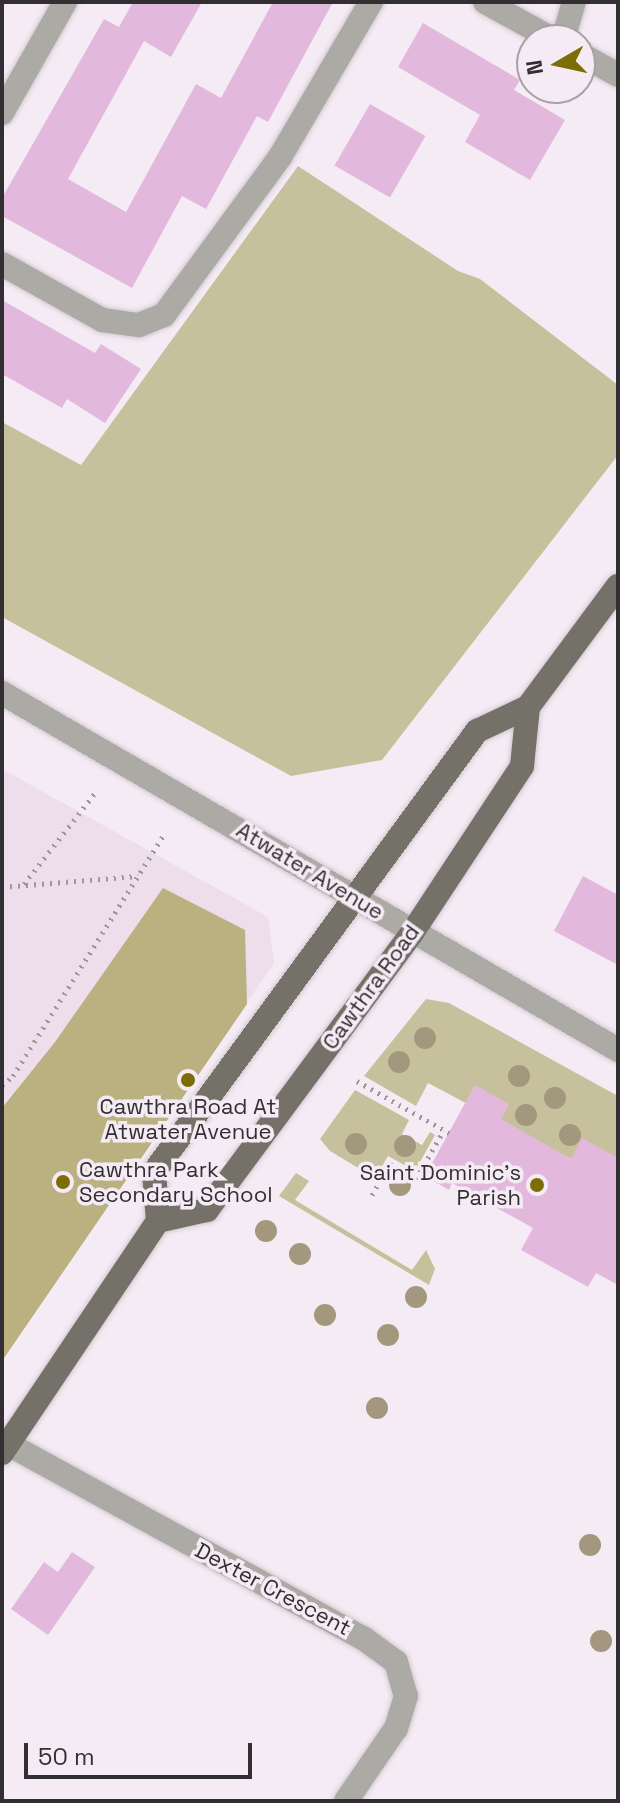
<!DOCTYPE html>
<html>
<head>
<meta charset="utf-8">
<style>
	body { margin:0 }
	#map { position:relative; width:620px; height:1803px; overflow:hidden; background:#f5ebf4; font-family:"Space Grotesk",sans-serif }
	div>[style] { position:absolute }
	.built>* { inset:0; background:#eedeec }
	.green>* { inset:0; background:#c7c09d }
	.forest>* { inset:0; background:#bbb180 }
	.building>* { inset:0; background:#e2b9dd; transform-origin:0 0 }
	.path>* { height:5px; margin-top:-2.5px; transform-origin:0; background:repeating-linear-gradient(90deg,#9e979d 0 2px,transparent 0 8px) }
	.roads { filter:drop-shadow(0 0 2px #d2c9d1) drop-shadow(0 0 2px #d2c9d1) }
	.minor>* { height:24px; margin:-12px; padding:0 12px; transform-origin:12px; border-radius:12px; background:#abaaa5 }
	.major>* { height:24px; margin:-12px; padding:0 12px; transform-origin:12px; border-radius:12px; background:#737168 }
	.trees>* { width:22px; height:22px; margin:-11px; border-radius:50%; background:#a3987d }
	.dots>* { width:22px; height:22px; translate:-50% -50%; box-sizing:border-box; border:4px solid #f5ebf4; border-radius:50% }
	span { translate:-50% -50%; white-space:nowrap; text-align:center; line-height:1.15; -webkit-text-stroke:7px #f5ebf4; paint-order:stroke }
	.street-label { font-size:22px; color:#322f32 }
	.poi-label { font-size:22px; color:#322f32 }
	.left { translate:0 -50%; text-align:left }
	.right { translate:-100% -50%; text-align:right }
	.frame { position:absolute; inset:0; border:4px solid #322f32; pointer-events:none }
	.north { position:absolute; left:516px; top:24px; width:80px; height:80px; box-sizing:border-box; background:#f5ebf4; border:2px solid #a7a0a6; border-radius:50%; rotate:261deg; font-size:22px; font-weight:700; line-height:32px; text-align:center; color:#322f32 }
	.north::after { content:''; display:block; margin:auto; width:28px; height:36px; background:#7d6d07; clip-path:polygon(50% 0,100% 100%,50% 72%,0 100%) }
	.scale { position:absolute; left:24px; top:1743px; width:228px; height:36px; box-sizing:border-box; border:4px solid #322f32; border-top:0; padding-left:10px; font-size:24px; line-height:28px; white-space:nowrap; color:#322f32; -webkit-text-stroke:6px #f5ebf4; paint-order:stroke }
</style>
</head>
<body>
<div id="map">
	<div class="built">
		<i style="clip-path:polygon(2px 769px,268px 917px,274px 963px,2px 1361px)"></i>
	</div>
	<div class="green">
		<i style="clip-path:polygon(298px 166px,458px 271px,480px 279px,618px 385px,618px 455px,382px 760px,291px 776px,2px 617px,2px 422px,81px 465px)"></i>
		<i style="clip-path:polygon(426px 999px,449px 1003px,618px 1096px,618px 1159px,571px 1159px,428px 1083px,416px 1106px,364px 1076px)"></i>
		<i style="clip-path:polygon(355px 1090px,409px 1120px,402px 1134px,422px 1145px,430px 1132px,435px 1135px,415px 1171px,388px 1156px,375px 1178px,330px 1151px,320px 1139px)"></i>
		<i style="clip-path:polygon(296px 1173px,309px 1181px,295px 1200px,412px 1270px,426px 1250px,435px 1269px,429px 1285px,279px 1196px)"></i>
	</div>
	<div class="forest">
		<i style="clip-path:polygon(163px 888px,245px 930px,247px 1004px,2px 1361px,2px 1108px,55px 1042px)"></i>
	</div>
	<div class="building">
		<i style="clip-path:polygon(133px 2px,202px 2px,171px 57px,144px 41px,68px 179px,126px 212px,196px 84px,221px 98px,273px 2px,333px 2px,268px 122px,257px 116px,206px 209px,182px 196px,132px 288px,2px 216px,2px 198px,104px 19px,119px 27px)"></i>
		<i style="clip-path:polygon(423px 23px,520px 80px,514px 90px,565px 120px,530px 180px,465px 142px,480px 115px,398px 67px)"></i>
		<i style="left:370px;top:104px;width:64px;height:71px;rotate:30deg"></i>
		<i style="clip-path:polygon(2px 300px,95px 353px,101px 344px,141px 369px,105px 423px,67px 399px,62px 408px,2px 374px)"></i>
		<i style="clip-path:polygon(583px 876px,618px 895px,618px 965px,554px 931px)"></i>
		<i style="clip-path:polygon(475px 1085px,509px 1104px,501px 1119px,571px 1159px,582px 1138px,618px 1158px,618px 1285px,596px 1273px,588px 1287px,521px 1250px,533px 1228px,452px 1183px,449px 1190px,425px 1176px)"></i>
		<i style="clip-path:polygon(72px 1552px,95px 1567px,48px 1635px,11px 1609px,44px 1562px,58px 1572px)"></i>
	</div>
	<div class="path">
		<i style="left:24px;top:884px;width:115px;rotate:-52deg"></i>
		<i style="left:2px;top:887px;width:136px;rotate:-4.6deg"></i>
		<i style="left:357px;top:1081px;width:106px;rotate:29.5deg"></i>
		<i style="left:2px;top:1085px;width:14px;rotate:-39deg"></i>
		<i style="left:13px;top:1076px;width:287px;rotate:-58deg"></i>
		<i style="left:372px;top:1195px;width:36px;rotate:-60deg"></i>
		<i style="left:390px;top:1164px;width:30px;rotate:30deg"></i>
		<i style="left:416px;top:1179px;width:56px;rotate:-60.3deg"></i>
	</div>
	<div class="roads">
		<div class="minor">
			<i style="left:485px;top:2px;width:79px;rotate:28.8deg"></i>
			<i style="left:563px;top:40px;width:40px;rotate:-74deg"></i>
			<i style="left:580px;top:54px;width:43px;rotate:28.9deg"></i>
			<i style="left:2px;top:113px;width:128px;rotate:-60.4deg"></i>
			<i style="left:2px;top:264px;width:115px;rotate:29.2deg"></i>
			<i style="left:102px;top:320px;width:37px;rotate:8deg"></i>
			<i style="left:139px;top:325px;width:27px;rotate:-22deg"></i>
			<i style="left:164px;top:315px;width:196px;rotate:-53.7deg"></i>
			<i style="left:280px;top:157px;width:180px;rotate:-59.6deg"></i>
			<i style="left:2px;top:693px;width:712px;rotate:30.09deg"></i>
			<i style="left:8px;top:1444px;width:405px;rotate:28.7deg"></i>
			<i style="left:363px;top:1638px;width:41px;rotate:36deg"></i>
			<i style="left:396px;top:1662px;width:35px;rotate:74deg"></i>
			<i style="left:406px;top:1696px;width:34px;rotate:107deg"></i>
			<i style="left:396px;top:1728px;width:88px;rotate:124.4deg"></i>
		</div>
		<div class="major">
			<i style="left:158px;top:1221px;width:50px;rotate:-12.7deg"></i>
			<i style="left:207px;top:1210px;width:345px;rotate:-53.5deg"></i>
			<i style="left:412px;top:933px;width:200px;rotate:-56.6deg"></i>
			<i style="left:522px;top:766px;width:59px;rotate:-84.2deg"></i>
			<i style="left:2px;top:1453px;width:280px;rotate:-56.1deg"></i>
			<i style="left:158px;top:1221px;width:49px;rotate:-94.7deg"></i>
			<i style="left:154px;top:1172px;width:547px;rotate:-53.78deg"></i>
			<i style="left:477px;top:731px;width:56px;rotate:-25.2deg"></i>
			<i style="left:528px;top:707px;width:151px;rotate:-53.4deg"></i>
		</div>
	</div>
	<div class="trees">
		<i style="left:425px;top:1038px"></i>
		<i style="left:399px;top:1062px"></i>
		<i style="left:519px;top:1076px"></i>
		<i style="left:555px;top:1098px"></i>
		<i style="left:526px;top:1115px"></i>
		<i style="left:570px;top:1135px"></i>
		<i style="left:356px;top:1144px"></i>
		<i style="left:405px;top:1146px"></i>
		<i style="left:400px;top:1185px"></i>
		<i style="left:266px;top:1231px"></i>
		<i style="left:300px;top:1254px"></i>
		<i style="left:416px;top:1297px"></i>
		<i style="left:325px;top:1315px"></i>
		<i style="left:388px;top:1335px"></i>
		<i style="left:377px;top:1408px"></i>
		<i style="left:590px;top:1545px"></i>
		<i style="left:601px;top:1641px"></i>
	</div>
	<div class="dots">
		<i style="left:188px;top:1080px;background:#7d6d07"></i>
		<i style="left:63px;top:1182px;background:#7d6d07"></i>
		<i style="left:537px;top:1185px;background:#7d6d07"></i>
	</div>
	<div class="street-label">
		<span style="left:310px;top:871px;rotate:31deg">Atwater Avenue</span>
		<span style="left:371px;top:987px;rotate:-54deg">Cawthra Road</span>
		<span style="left:273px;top:1589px;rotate:28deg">Dexter Crescent</span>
	</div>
	<div class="poi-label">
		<span style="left:188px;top:1119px">Cawthra Road At<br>Atwater Avenue</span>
		<span class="left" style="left:79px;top:1182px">Cawthra Park<br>Secondary School</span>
		<span class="right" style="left:521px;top:1185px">Saint Dominic's<br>Parish</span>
	</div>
	<div class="frame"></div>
	<div class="north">N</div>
	<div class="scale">50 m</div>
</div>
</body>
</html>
